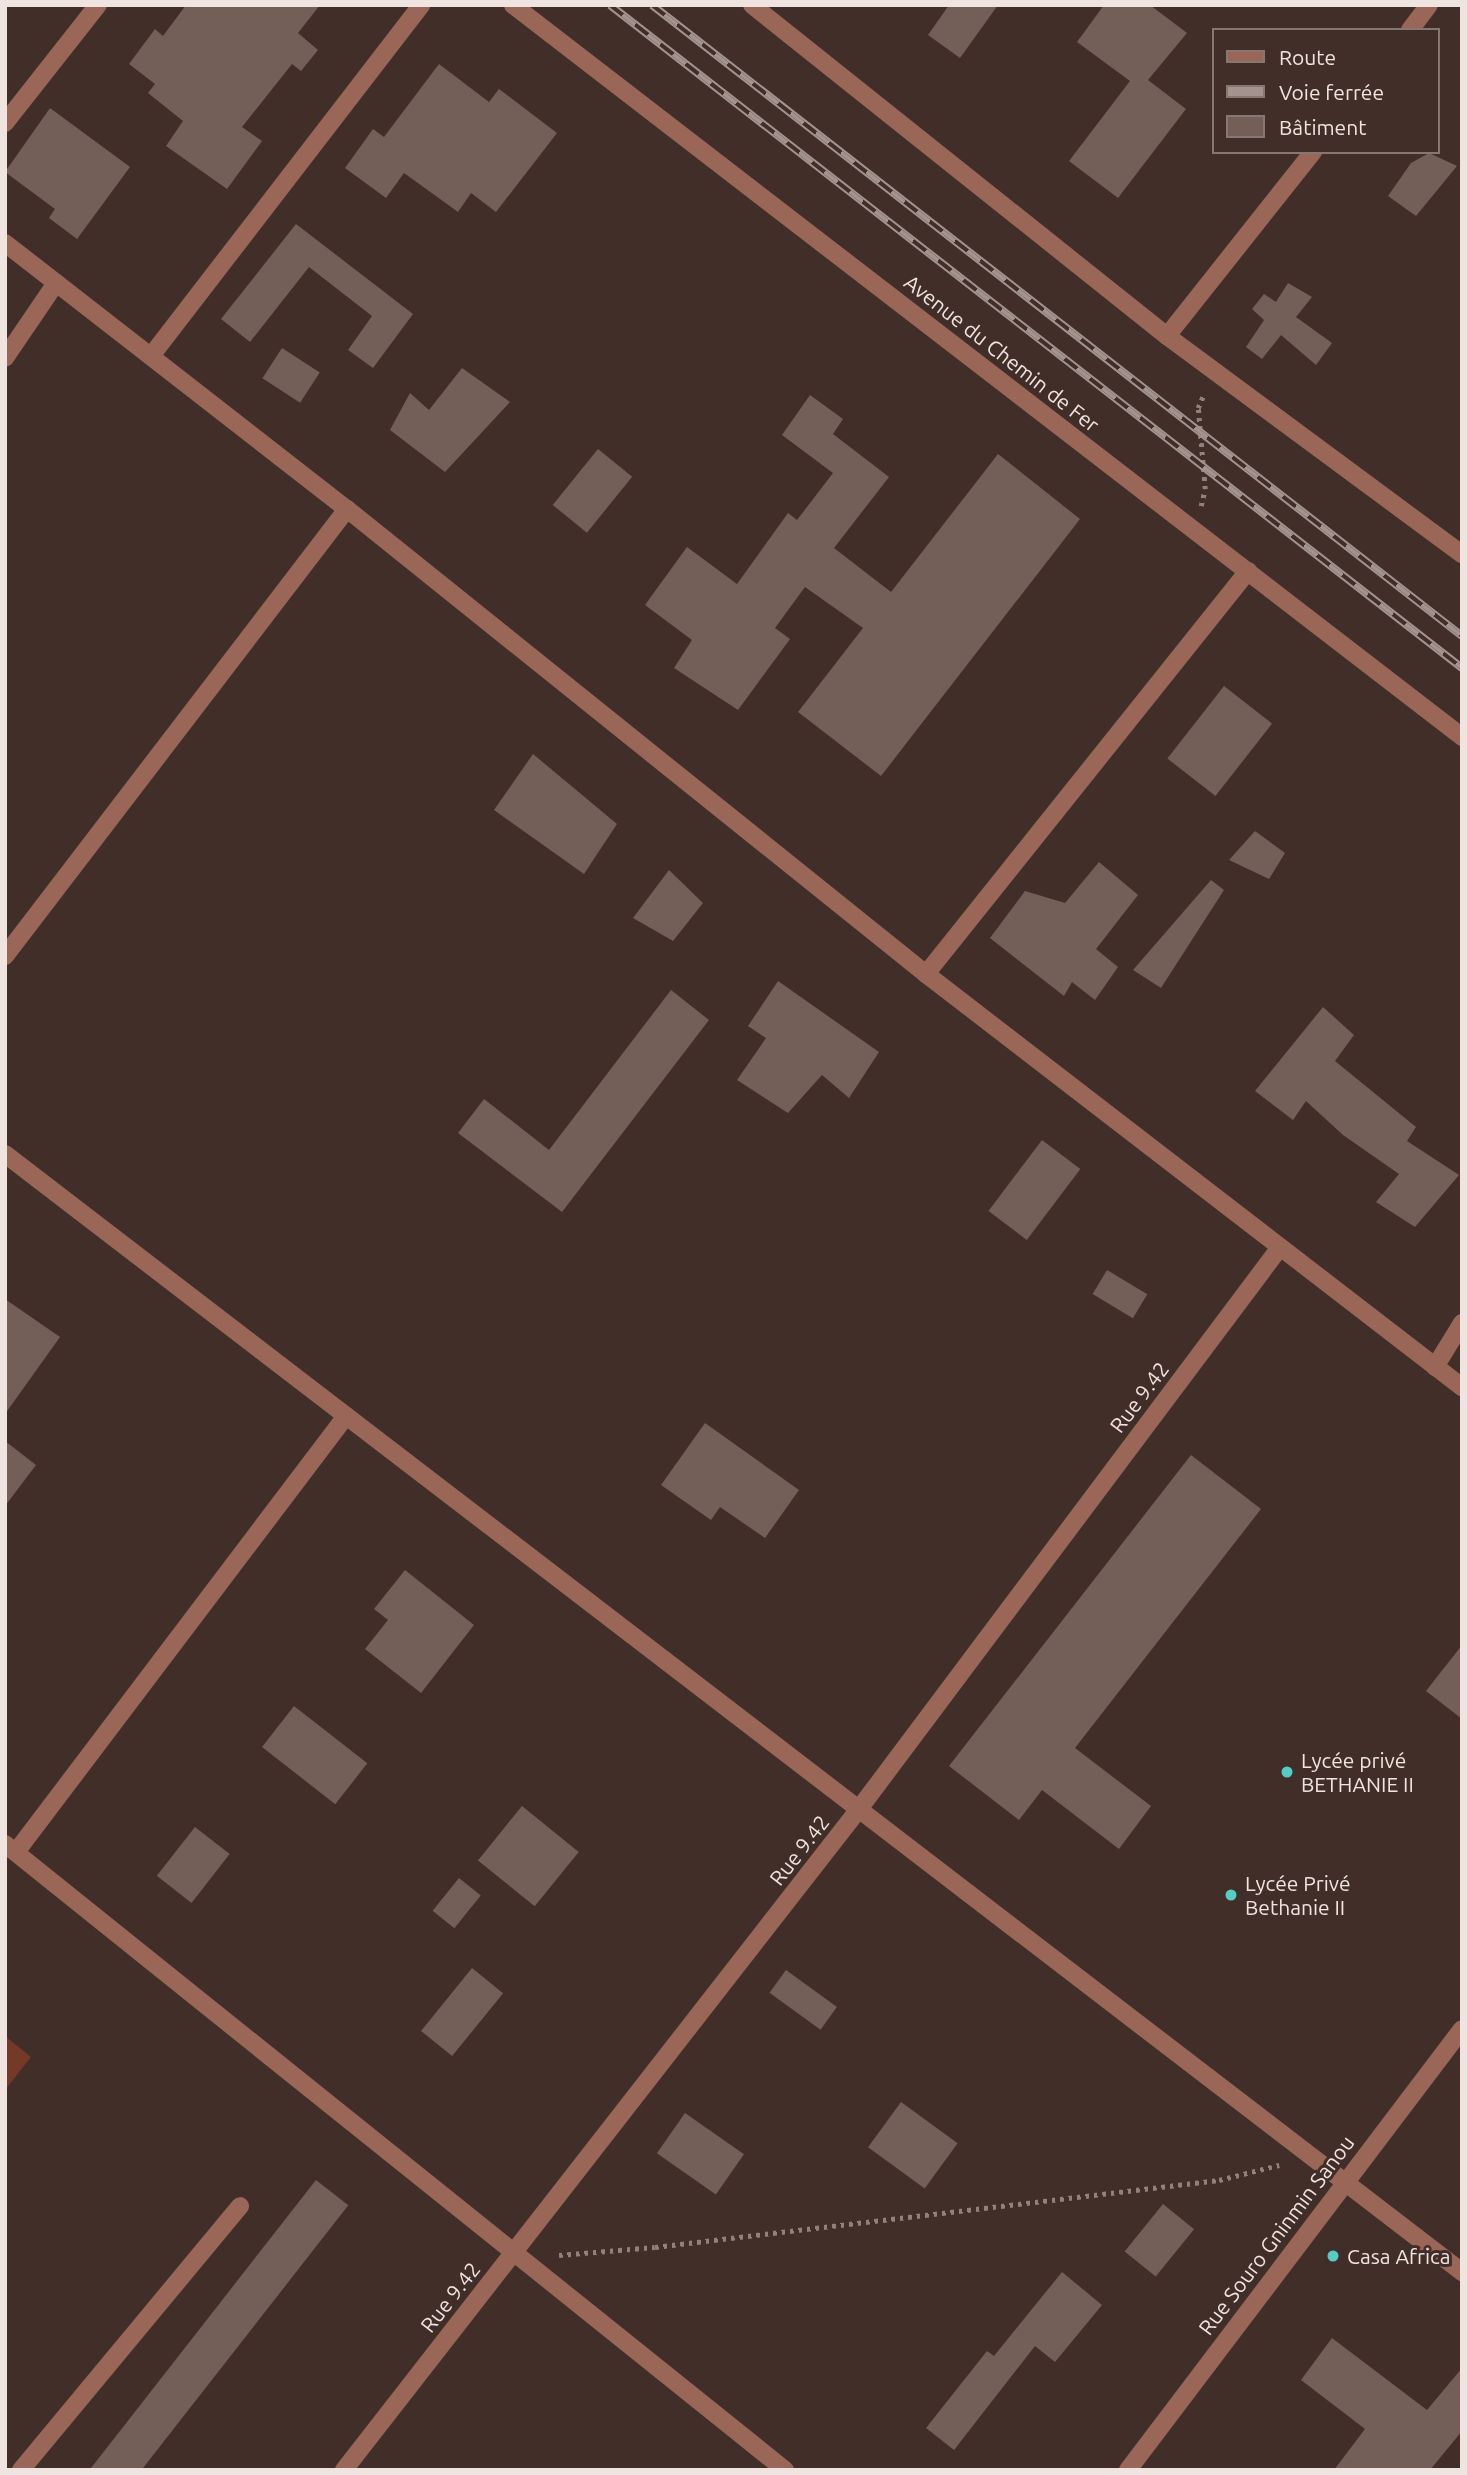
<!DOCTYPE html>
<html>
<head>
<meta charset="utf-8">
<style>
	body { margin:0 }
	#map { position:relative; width:1467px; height:2475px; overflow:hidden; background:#412e29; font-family:Ubuntu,sans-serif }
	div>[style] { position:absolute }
	.green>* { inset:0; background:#753a27 }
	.building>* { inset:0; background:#735f58; transform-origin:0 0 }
	.path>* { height:4.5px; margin-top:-2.25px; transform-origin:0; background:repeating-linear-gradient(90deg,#91817d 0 3.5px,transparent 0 8.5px) }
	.minor>* { height:18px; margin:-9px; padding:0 9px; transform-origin:9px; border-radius:9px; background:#996657 }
	.rail>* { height:8px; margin-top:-4px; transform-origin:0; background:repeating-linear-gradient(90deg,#412e29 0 16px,#a2938f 0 32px); box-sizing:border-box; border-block:2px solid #a2938f }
	.dots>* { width:19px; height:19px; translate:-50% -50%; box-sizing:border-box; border:4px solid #412e29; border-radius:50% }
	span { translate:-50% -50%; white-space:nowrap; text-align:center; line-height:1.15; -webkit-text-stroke:6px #412e29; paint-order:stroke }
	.street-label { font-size:21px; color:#f0e4e0 }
	.poi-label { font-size:21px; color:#f0e4e0 }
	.left { translate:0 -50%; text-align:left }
	.frame { position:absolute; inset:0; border:7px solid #f0e4e0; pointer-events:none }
	.legend { position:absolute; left:1212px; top:28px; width:228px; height:126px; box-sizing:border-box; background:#412e29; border:2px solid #877772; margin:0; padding:9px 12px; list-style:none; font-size:21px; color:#f0e4e0 }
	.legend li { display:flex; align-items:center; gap:14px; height:35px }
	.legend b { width:35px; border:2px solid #877772 }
</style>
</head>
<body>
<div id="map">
	<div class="green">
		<i style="clip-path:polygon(5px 2036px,31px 2057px,5px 2090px)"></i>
	</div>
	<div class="building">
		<i style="clip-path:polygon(186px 5px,320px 5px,298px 33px,318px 50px,301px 71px,292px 64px,242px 127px,262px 141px,227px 189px,166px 146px,183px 121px,148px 93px,155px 84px,129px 64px,155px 29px,163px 36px)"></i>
		<i style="clip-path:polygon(949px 5px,998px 5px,960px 58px,928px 35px)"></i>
		<i style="clip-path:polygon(1104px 5px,1150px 5px,1187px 33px,1148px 80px,1186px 109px,1118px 198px,1069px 161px,1130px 81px,1077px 42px)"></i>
		<i style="clip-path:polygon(439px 64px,489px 102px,499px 89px,557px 133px,496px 212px,471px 193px,458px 212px,404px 173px,386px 198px,345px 168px,373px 129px,384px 137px)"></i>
		<i style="clip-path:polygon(50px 108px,130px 167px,77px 239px,49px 218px,55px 209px,5px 172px)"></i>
		<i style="clip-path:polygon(1429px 153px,1457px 166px,1416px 216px,1388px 196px,1411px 163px)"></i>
		<i style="clip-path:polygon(296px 224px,413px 314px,373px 368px,348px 350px,372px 316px,309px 267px,250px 342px,221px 319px)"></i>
		<i style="clip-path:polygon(1288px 283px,1312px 297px,1296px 317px,1332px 343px,1316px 365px,1281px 335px,1262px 359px,1246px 347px,1264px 320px,1252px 309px,1264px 294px,1276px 302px)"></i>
		<i style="left:282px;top:348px;width:45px;height:36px;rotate:33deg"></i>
		<i style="clip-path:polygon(462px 368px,510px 402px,445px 472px,390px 430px,410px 393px,429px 410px)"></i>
		<i style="clip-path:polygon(810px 395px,843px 419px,833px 434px,889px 477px,834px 548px,891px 592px,998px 454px,1080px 519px,881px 776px,798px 712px,863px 628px,805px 587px,775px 628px,790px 639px,738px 710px,674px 668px,692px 640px,645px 605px,687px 547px,737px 584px,788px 513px,797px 520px,833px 473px,782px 435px)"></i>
		<i style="left:598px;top:449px;width:44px;height:72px;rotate:39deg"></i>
		<i style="left:1224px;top:686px;width:61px;height:92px;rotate:38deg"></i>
		<i style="clip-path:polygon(533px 754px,617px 824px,584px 874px,494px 810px)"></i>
		<i style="clip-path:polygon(1255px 831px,1285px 853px,1269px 879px,1229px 860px)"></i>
		<i style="clip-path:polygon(1099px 862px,1138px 895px,1096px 949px,1118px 967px,1095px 1000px,1072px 982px,1064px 996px,990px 938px,1025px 891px,1065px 903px)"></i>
		<i style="clip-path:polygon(669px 870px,703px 903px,673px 941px,633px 918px)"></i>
		<i style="clip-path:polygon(1211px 880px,1224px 890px,1161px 988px,1133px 970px)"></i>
		<i style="clip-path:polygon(778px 981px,879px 1052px,849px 1098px,822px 1075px,788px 1113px,737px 1080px,766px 1038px,748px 1026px)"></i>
		<i style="clip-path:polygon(671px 990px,709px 1020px,562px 1212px,458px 1133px,484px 1099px,549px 1150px)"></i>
		<i style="clip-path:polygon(1323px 1007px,1354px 1035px,1335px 1061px,1416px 1127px,1407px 1141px,1459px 1175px,1415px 1227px,1376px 1202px,1399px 1174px,1343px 1135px,1306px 1101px,1293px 1120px,1255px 1091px)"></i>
		<i style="left:1042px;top:1140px;width:48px;height:89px;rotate:37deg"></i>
		<i style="left:1107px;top:1270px;width:47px;height:28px;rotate:31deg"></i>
		<i style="clip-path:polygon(5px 1299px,60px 1337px,5px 1414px)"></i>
		<i style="clip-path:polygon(705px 1423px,799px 1490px,765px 1538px,720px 1507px,711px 1520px,661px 1485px)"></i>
		<i style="clip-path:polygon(5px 1441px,36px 1465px,5px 1506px)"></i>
		<i style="clip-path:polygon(1191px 1455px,1261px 1509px,1075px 1748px,1151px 1806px,1119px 1849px,1042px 1790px,1019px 1820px,949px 1766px)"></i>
		<i style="clip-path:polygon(405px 1570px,474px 1625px,421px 1693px,365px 1649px,388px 1620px,374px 1609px)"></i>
		<i style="clip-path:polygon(1462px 1645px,1462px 1719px,1426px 1691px)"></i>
		<i style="left:294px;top:1706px;width:93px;height:52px;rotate:38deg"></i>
		<i style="left:522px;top:1806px;width:73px;height:70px;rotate:39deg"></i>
		<i style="left:195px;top:1827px;width:44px;height:62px;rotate:38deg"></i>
		<i style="left:459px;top:1878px;width:28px;height:42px;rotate:39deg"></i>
		<i style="left:472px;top:1968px;width:40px;height:81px;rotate:39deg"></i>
		<i style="left:786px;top:1970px;width:63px;height:28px;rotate:36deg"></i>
		<i style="left:901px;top:2102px;width:70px;height:56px;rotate:36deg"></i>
		<i style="left:685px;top:2113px;width:72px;height:49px;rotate:35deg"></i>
		<i style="left:316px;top:2180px;width:41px;height:366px;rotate:38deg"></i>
		<i style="left:1163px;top:2204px;width:40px;height:61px;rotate:39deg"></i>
		<i style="clip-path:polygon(1062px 2272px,1102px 2305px,1055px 2362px,1035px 2346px,954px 2450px,926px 2428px,987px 2351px,994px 2356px)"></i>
		<i style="clip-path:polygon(1332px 2338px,1427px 2410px,1462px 2368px,1462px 2431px,1430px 2470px,1334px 2470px,1365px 2429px,1301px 2380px)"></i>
	</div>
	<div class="path">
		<i style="left:1201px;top:506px;width:17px;rotate:-77deg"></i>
		<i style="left:1205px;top:489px;width:81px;rotate:-94.9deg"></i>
		<i style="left:1198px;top:408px;width:15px;rotate:-67deg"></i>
		<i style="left:559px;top:2255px;width:96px;rotate:-4.8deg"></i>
		<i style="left:655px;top:2247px;width:568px;rotate:-6.77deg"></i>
		<i style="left:1219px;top:2180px;width:62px;rotate:-14deg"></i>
	</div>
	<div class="minor">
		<i style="left:513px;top:5px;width:1199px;rotate:37.64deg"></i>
		<i style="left:752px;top:5px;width:531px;rotate:38.58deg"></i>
		<i style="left:1167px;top:336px;width:367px;rotate:36.5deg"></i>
		<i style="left:1410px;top:30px;width:31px;rotate:-53deg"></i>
		<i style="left:5px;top:123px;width:150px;rotate:-51.8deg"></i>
		<i style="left:5px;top:243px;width:433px;rotate:37.9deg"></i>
		<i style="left:347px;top:509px;width:743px;rotate:38.77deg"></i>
		<i style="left:926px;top:974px;width:677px;rotate:37.62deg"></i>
		<i style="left:1167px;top:336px;width:235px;rotate:-51.6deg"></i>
		<i style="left:151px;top:356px;width:443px;rotate:-52.4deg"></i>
		<i style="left:5px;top:358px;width:91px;rotate:-55.8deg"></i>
		<i style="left:5px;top:956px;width:563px;rotate:-52.58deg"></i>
		<i style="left:926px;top:974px;width:516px;rotate:-51.37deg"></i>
		<i style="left:5px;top:1154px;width:1837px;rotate:37.5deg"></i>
		<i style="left:1435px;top:1367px;width:52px;rotate:-58.5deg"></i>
		<i style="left:5px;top:1844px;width:1000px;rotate:38.75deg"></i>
		<i style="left:16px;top:1852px;width:547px;rotate:-52.88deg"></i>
		<i style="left:21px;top:2470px;width:343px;rotate:-50.3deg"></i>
		<i style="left:344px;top:2470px;width:838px;rotate:-52.08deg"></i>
		<i style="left:859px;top:1809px;width:699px;rotate:-53.15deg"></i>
		<i style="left:1128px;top:2470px;width:553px;rotate:-52.86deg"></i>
	</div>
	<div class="rail">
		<i style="left:610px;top:5px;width:1080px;rotate:37.89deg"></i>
		<i style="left:652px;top:5px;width:1027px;rotate:37.92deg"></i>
	</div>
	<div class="dots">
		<i style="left:1287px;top:1772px;background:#55cdc6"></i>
		<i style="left:1231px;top:1895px;background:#55cdc6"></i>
		<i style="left:1333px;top:2256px;background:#55cdc6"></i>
	</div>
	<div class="street-label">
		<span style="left:1002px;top:353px;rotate:38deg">Avenue du Chemin de Fer</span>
		<span style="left:1139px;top:1397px;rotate:-53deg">Rue 9.42</span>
		<span style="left:799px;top:1850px;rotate:-52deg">Rue 9.42</span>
		<span style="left:1276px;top:2235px;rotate:-53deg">Rue Souro Gninmin Sanou</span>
		<span style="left:450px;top:2297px;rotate:-52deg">Rue 9.42</span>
	</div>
	<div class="poi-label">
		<span class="left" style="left:1301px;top:1772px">Lycée privé<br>BETHANIE II</span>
		<span class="left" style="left:1245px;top:1895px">Lycée Privé<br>Bethanie II</span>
		<span class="left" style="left:1347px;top:2256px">Casa Africa</span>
	</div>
	<div class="frame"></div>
	<ul class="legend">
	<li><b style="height:9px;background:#996657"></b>Route</li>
	<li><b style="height:9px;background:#a2938f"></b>Voie ferrée</li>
	<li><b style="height:19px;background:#735f58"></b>Bâtiment</li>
	</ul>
</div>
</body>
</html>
